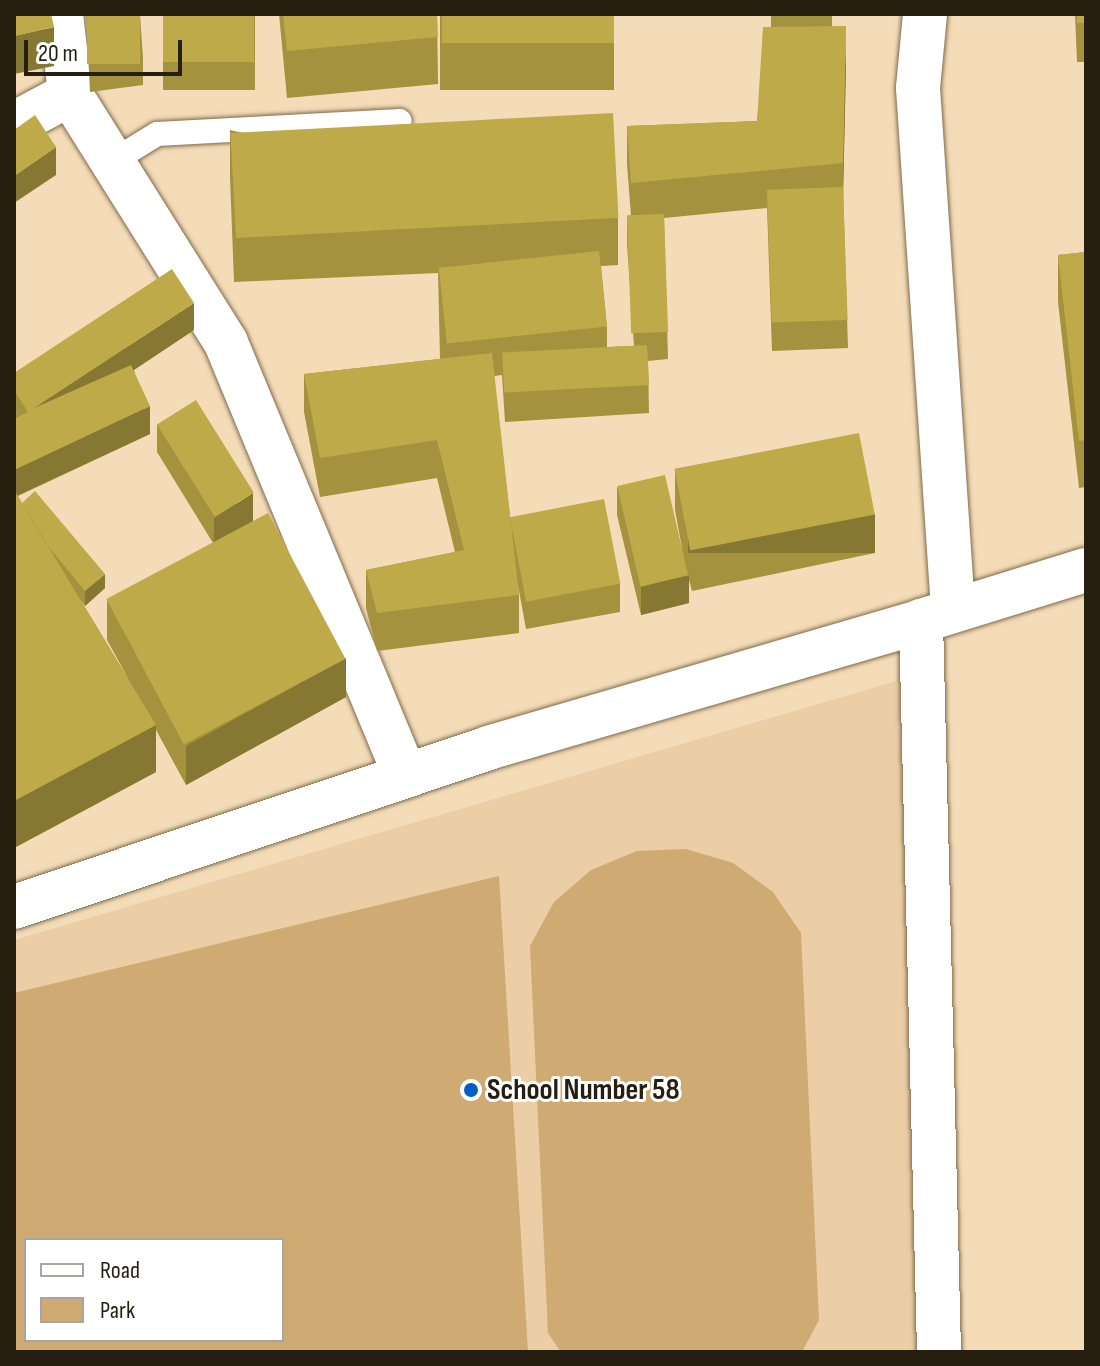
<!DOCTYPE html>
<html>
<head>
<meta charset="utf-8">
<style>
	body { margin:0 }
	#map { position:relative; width:1100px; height:1366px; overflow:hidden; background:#f4dcb9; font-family:"Sofia Sans Condensed",sans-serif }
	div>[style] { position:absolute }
	.built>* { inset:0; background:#ebcea5 }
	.green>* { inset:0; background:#cfaa72 }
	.roads { filter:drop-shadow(0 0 2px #806a4a) drop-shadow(0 0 2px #806a4a) }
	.lane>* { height:24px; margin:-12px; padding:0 12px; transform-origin:12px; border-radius:12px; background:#fff }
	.street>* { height:44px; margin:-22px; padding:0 22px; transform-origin:22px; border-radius:22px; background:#fff }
	.wall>* { inset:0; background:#a4923f; transform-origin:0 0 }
	.shaded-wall>* { inset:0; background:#867733; transform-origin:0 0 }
	.building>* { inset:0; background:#bfaa49; transform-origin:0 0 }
	.dots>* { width:22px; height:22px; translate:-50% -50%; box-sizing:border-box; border:4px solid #fff; border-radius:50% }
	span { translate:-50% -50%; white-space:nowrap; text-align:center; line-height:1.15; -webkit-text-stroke:6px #fff; paint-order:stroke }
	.poi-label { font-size:30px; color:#261e10; font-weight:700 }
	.left { translate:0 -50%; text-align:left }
	.frame { position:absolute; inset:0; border:16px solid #261e10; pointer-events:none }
	.legend { position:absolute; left:24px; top:1238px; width:260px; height:104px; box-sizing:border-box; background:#fff; border:2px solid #a8a59f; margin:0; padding:10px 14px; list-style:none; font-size:24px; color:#261e10 }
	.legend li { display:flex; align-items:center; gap:16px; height:40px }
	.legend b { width:40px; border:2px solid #a8a59f }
	.scale { position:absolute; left:24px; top:40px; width:158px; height:36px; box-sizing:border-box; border:4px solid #261e10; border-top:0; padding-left:10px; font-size:24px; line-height:28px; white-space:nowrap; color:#261e10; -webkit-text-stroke:6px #fff; paint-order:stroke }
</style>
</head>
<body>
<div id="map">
	<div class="built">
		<i style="clip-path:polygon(evenodd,910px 677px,939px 1352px,14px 1352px,14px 940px,910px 677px,26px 1240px,282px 1240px,282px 1340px,26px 1340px,26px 1240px)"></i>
	</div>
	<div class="green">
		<i style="clip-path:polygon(686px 849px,733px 863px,773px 892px,801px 933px,819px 1320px,802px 1352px,561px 1352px,548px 1333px,530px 946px,554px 902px,591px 870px,637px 851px)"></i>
		<i style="clip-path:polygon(evenodd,499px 876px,528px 1352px,14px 1352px,14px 993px,499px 876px,26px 1240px,282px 1240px,282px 1340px,26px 1340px,26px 1240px)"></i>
	</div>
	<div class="roads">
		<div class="lane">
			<i style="left:113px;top:161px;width:52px;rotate:-31.5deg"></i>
			<i style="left:157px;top:134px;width:243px;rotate:-3.1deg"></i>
		</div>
		<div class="street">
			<i style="left:925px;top:14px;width:74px;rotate:95.4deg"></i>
			<i style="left:918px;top:88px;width:522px;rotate:86.16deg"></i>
			<i style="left:70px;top:94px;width:294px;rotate:57.9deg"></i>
			<i style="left:226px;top:343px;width:468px;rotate:67.5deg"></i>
			<i style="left:14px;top:124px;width:64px;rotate:-28.2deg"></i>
			<i style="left:70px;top:94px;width:81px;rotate:-96.4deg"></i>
			<i style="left:14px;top:907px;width:500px;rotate:-18.5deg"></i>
			<i style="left:488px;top:748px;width:451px;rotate:-16.3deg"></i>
			<i style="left:939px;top:1352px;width:731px;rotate:-91.41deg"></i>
			<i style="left:921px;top:621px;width:173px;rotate:-17.2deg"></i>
		</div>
	</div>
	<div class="wall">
		<i style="clip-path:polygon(86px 14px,140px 14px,143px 58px,143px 85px,90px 92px)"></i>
		<i style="left:163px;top:14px;width:92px;height:76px"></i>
		<i style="clip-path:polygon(279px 14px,437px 14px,438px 84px,287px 98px)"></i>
		<i style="left:440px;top:14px;width:174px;height:76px"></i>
		<i style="clip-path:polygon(771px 14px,832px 14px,832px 26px,846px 65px,843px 188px,848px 348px,772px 351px,767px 208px,664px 218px,668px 359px,648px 361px,649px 413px,505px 422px,502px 375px,494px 376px,510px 518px,620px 584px,620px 612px,526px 629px,517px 580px,519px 595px,519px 633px,377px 651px,366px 608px,366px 570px,455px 552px,437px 478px,320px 497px,304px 412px,304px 374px,440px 359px,438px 273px,234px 282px,230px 177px,230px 130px,618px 218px,618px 265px,601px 266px,607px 327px,607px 347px,634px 346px,627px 244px,627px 216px,631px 216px,627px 164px,627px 126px,757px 121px,771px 27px)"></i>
		<i style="clip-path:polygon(1075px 14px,1086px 14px,1086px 62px,1077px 62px)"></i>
		<i style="clip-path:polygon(1086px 252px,1086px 487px,1079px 488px,1058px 302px,1058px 255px)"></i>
		<i style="clip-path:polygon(194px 330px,134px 370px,150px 434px,18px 496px,22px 503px,105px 588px,85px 606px,80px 599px,130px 682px,107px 640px,107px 601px,213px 543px,157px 452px,157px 424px,253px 521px,346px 697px,186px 785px,156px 730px,156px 772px,14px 848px,14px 373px)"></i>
		<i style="clip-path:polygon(675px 472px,875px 553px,692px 591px,689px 580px,689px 603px,641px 615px,617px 515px,617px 487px,682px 548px,675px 510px)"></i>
	</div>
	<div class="shaded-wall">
		<i style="clip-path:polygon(846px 26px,846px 65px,843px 201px,843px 163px)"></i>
		<i style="clip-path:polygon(54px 27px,54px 66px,14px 74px,14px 36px)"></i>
		<i style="clip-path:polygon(56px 147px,56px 175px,14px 203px,14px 176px)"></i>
		<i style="clip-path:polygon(194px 303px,194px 330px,34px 436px,34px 408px)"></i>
		<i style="clip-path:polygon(150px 406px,150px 434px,14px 497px,14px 470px)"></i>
		<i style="clip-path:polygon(253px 493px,253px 521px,214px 545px,214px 518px)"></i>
		<i style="left:875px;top:514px;width:39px;height:187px;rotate:90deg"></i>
		<i style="clip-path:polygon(105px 574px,105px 588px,85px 606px,85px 591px)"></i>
		<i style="clip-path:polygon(689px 575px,689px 603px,641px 615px,641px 587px)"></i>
		<i style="clip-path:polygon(346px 658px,346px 697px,186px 785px,186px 746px)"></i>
		<i style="clip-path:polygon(156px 725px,156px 772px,14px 848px,14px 801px)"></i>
	</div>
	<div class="building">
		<i style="clip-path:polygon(14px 14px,51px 14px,54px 27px,14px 36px)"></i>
		<i style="left:87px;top:14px;width:53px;height:50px"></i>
		<i style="left:163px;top:14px;width:91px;height:48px"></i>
		<i style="clip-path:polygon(283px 14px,437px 14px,438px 37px,287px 51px)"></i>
		<i style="left:442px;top:14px;width:172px;height:29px"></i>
		<i style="left:1077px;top:14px;width:9px;height:9px"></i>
		<i style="clip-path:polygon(846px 26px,843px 163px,631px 183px,627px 126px,757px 121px,763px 27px)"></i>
		<i style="left:613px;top:113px;width:105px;height:383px;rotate:87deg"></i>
		<i style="clip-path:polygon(35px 115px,56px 147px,14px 176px,14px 130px)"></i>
		<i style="left:843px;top:187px;width:133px;height:76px;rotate:88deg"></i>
		<i style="left:664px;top:214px;width:118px;height:37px;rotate:88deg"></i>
		<i style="left:599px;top:251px;width:76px;height:161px;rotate:84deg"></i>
		<i style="clip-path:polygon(1086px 252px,1086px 440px,1079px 441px,1058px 255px)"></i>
		<i style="clip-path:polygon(172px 269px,194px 303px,34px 408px,131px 365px,150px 406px,14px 470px,14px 419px,28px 412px,14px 390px,14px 373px)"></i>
		<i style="left:647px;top:345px;width:40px;height:145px;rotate:87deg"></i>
		<i style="clip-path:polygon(492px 353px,519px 595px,377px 613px,366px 570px,464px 550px,437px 440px,320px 458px,304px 374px)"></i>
		<i style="left:196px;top:400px;width:109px;height:46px;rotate:58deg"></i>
		<i style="left:859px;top:433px;width:83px;height:188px;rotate:79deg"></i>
		<i style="left:665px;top:475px;width:103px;height:49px;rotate:77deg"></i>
		<i style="clip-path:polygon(14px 490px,156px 725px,14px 801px)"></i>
		<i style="clip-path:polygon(35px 491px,105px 574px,85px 591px,49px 547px,22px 503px)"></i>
		<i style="left:604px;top:499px;width:86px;height:96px;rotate:79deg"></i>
		<i style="left:268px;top:513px;width:165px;height:183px;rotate:62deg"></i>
	</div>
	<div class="dots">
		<i style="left:471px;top:1090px;background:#005ec7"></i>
	</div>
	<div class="poi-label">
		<span class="left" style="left:487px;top:1090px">School Number 58</span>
	</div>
	<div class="frame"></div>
	<ul class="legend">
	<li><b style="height:10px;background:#fff"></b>Road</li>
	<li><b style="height:22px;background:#cfaa72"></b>Park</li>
	</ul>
	<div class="scale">20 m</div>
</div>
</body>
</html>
